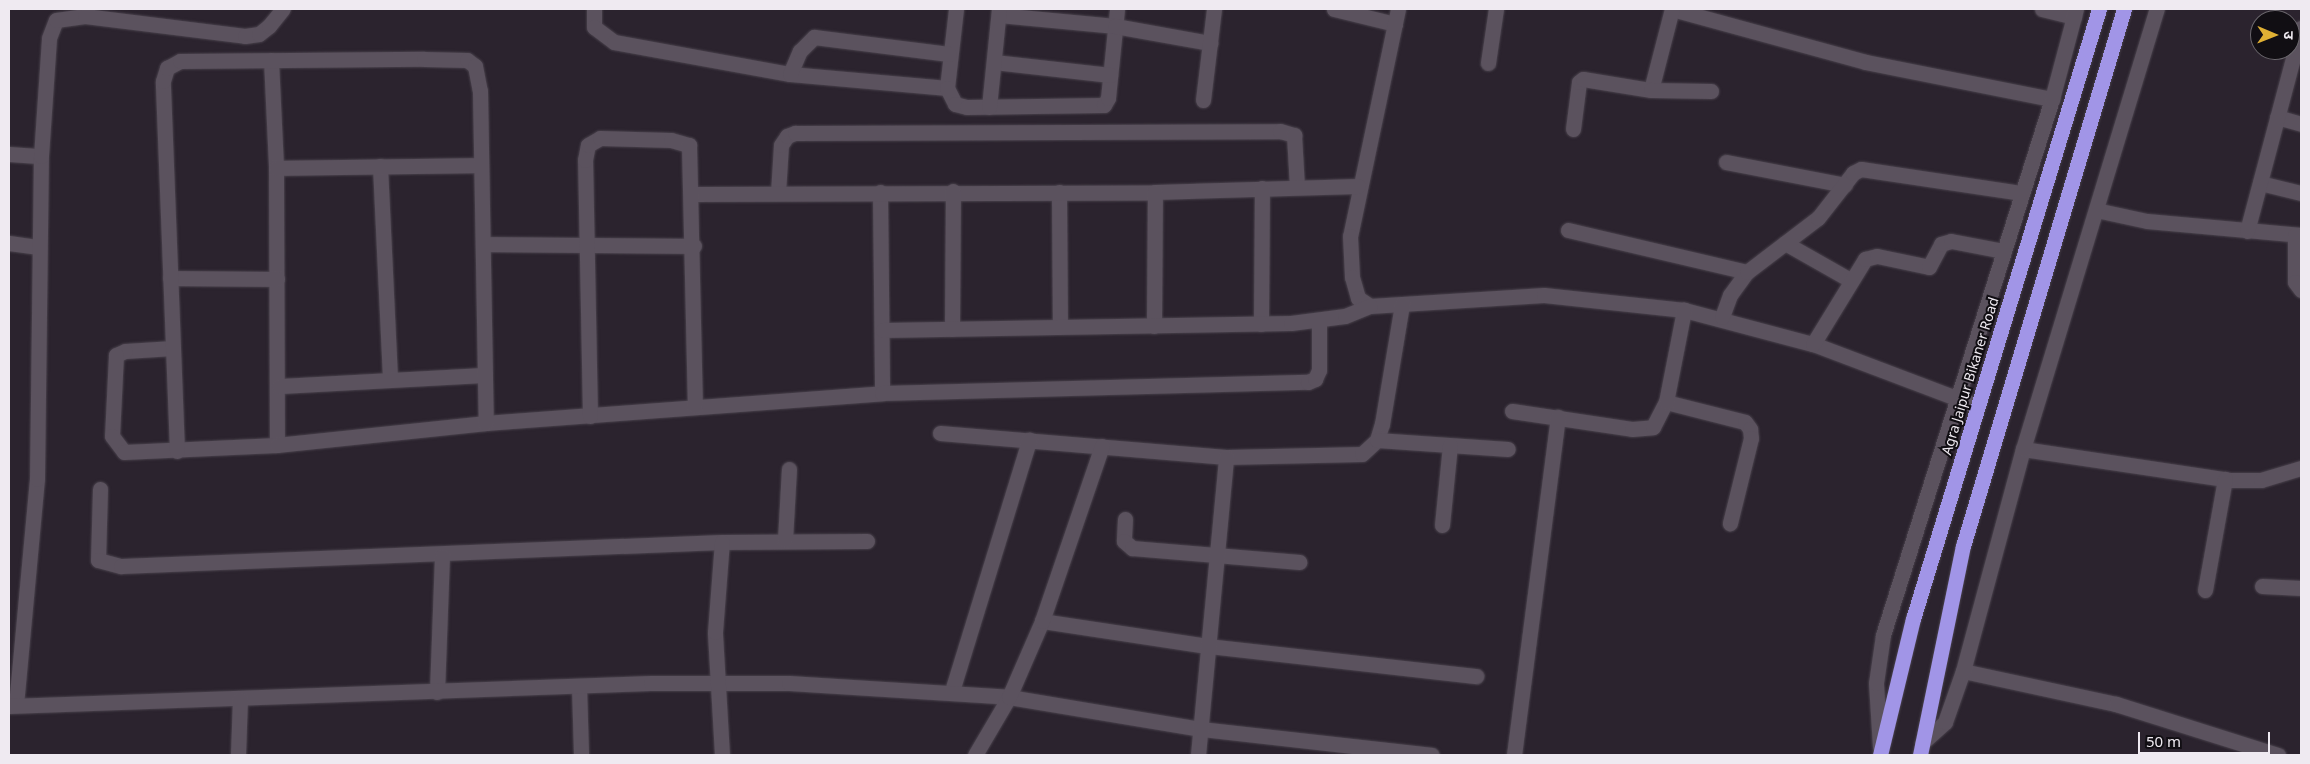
<!DOCTYPE html>
<html>
<head>
<meta charset="utf-8">
<style>
	body { margin:0 }
	#map { position:relative; width:2310px; height:764px; overflow:hidden; background:#2b232e; font-family:"Noto Sans","Noto Sans Devanagari",sans-serif }
	div>[style] { position:absolute }
	.roads { filter:drop-shadow(0 0 1px #48414b) drop-shadow(0 0 1px #48414b) }
	.minor>* { height:15px; margin:-7.5px; padding:0 7.5px; transform-origin:7.5px; border-radius:7.5px; background:#5b525e }
	.highway>* { height:15px; margin:-7.5px; padding:0 7.5px; transform-origin:7.5px; border-radius:7.5px; background:#a195e7 }
	span { translate:-50% -50%; white-space:nowrap; text-align:center; line-height:1.15; -webkit-text-stroke:4px #110e13; paint-order:stroke }
	.street-label { font-size:14px; color:#efeaf1 }
	.frame { position:absolute; inset:0; border:10px solid #efeaf1; pointer-events:none }
	.north { position:absolute; left:2250px; top:10px; width:50px; height:50px; box-sizing:border-box; background:#110e13; border:1px solid #6a666c; border-radius:50%; rotate:91deg; font-size:14px; font-weight:700; line-height:20px; text-align:center; color:#efeaf1 }
	.north::after { content:''; display:block; margin:auto; width:18px; height:22px; background:#e0b034; clip-path:polygon(50% 0,100% 100%,50% 72%,0 100%) }
	.scale { position:absolute; left:2138px; top:732px; width:132px; height:22px; box-sizing:border-box; border:2px solid #efeaf1; border-top:0; padding-left:6px; font-size:15px; line-height:18px; white-space:nowrap; color:#efeaf1; -webkit-text-stroke:4px #110e13; paint-order:stroke }
</style>
</head>
<body>
<div id="map">
	<div class="roads">
		<div class="minor">
			<i style="left:594px;top:9px;width:18px;rotate:90deg"></i>
			<i style="left:594px;top:27px;width:25px;rotate:37deg"></i>
			<i style="left:614px;top:42px;width:179px;rotate:10.3deg"></i>
			<i style="left:790px;top:74px;width:158px;rotate:5.1deg"></i>
			<i style="left:956px;top:9px;width:80px;rotate:96.5deg"></i>
			<i style="left:947px;top:88px;width:18px;rotate:63deg"></i>
			<i style="left:955px;top:104px;width:12px;rotate:14deg"></i>
			<i style="left:967px;top:107px;width:137px;rotate:-0.8deg"></i>
			<i style="left:1104px;top:105px;width:8px;rotate:-60deg"></i>
			<i style="left:1108px;top:98px;width:89px;rotate:-84.2deg"></i>
			<i style="left:1334px;top:9px;width:63px;rotate:13.8deg"></i>
			<i style="left:1398px;top:9px;width:232px;rotate:101.9deg"></i>
			<i style="left:1350px;top:236px;width:41px;rotate:87.2deg"></i>
			<i style="left:1352px;top:277px;width:22px;rotate:74deg"></i>
			<i style="left:1358px;top:298px;width:14px;rotate:34deg"></i>
			<i style="left:1370px;top:306px;width:174px;rotate:-3.6deg"></i>
			<i style="left:1544px;top:295px;width:141px;rotate:6.1deg"></i>
			<i style="left:1684px;top:310px;width:133px;rotate:14.8deg"></i>
			<i style="left:1813px;top:344px;width:175px;rotate:20.7deg"></i>
			<i style="left:1672px;top:9px;width:201px;rotate:15.3deg"></i>
			<i style="left:1866px;top:62px;width:190px;rotate:11.3deg"></i>
			<i style="left:2042px;top:9px;width:33px;rotate:14deg"></i>
			<i style="left:999px;top:15px;width:117px;rotate:5.4deg"></i>
			<i style="left:1115px;top:26px;width:97px;rotate:10.1deg"></i>
			<i style="left:271px;top:60px;width:108px;rotate:87.3deg"></i>
			<i style="left:276px;top:168px;width:277px;rotate:89.8deg"></i>
			<i style="left:994px;top:62px;width:117px;rotate:6.4deg"></i>
			<i style="left:1488px;top:63px;width:55px;rotate:-81.6deg"></i>
			<i style="left:790px;top:74px;width:25px;rotate:-67deg"></i>
			<i style="left:800px;top:51px;width:20px;rotate:-45deg"></i>
			<i style="left:814px;top:37px;width:136px;rotate:7.2deg"></i>
			<i style="left:1651px;top:90px;width:84px;rotate:-75.5deg"></i>
			<i style="left:1203px;top:100px;width:92px;rotate:-83.1deg"></i>
			<i style="left:989px;top:107px;width:99px;rotate:-84.2deg"></i>
			<i style="left:2277px;top:117px;width:25px;rotate:16deg"></i>
			<i style="left:1573px;top:129px;width:47px;rotate:-82.7deg"></i>
			<i style="left:1579px;top:82px;width:5px;rotate:-37deg"></i>
			<i style="left:1583px;top:79px;width:69px;rotate:9.2deg"></i>
			<i style="left:1651px;top:90px;width:60px;rotate:1deg"></i>
			<i style="left:9px;top:154px;width:32px;rotate:4deg"></i>
			<i style="left:1726px;top:162px;width:121px;rotate:10.9deg"></i>
			<i style="left:380px;top:166px;width:214px;rotate:87.3deg"></i>
			<i style="left:276px;top:168px;width:205px;rotate:-0.8deg"></i>
			<i style="left:2260px;top:183px;width:42px;rotate:13.7deg"></i>
			<i style="left:880px;top:192px;width:201px;rotate:89.4deg"></i>
			<i style="left:1059px;top:192px;width:135px;rotate:89.6deg"></i>
			<i style="left:778px;top:193px;width:48px;rotate:-86.4deg"></i>
			<i style="left:781px;top:145px;width:11px;rotate:-56deg"></i>
			<i style="left:787px;top:136px;width:9px;rotate:-21deg"></i>
			<i style="left:795px;top:133px;width:485px;rotate:-0.2deg"></i>
			<i style="left:1280px;top:131px;width:15px;rotate:16deg"></i>
			<i style="left:1294px;top:135px;width:52px;rotate:86.7deg"></i>
			<i style="left:693px;top:194px;width:462px;rotate:-0.2deg"></i>
			<i style="left:1155px;top:192px;width:203px;rotate:-1.7deg"></i>
			<i style="left:2096px;top:210px;width:52px;rotate:12.2deg"></i>
			<i style="left:2147px;top:221px;width:155px;rotate:5.2deg"></i>
			<i style="left:1568px;top:230px;width:184px;rotate:13.2deg"></i>
			<i style="left:2247px;top:231px;width:210px;rotate:-75.1deg"></i>
			<i style="left:2295px;top:235px;width:47px;rotate:90deg"></i>
			<i style="left:2295px;top:282px;width:10px;rotate:53deg"></i>
			<i style="left:9px;top:243px;width:30px;rotate:8deg"></i>
			<i style="left:1785px;top:243px;width:75px;rotate:29.6deg"></i>
			<i style="left:483px;top:244px;width:211px;rotate:0.5deg"></i>
			<i style="left:170px;top:278px;width:107px;rotate:0.5deg"></i>
			<i style="left:1722px;top:317px;width:23px;rotate:-70deg"></i>
			<i style="left:1730px;top:295px;width:29px;rotate:-54deg"></i>
			<i style="left:1747px;top:272px;width:89px;rotate:-37.3deg"></i>
			<i style="left:1818px;top:218px;width:57px;rotate:-52.1deg"></i>
			<i style="left:1853px;top:173px;width:9px;rotate:-27deg"></i>
			<i style="left:1861px;top:169px;width:163px;rotate:8.5deg"></i>
			<i style="left:1261px;top:324px;width:136px;rotate:-89.6deg"></i>
			<i style="left:1154px;top:326px;width:134px;rotate:-89.6deg"></i>
			<i style="left:952px;top:329px;width:138px;rotate:-89.6deg"></i>
			<i style="left:883px;top:330px;width:408px;rotate:-1deg"></i>
			<i style="left:1291px;top:323px;width:54px;rotate:-7.4deg"></i>
			<i style="left:1345px;top:316px;width:27px;rotate:-22deg"></i>
			<i style="left:1813px;top:344px;width:100px;rotate:-58.5deg"></i>
			<i style="left:1865px;top:259px;width:12px;rotate:-14deg"></i>
			<i style="left:1877px;top:256px;width:53px;rotate:11.9deg"></i>
			<i style="left:1929px;top:267px;width:26px;rotate:-62deg"></i>
			<i style="left:1941px;top:244px;width:10px;rotate:-17deg"></i>
			<i style="left:1951px;top:241px;width:54px;rotate:10.7deg"></i>
			<i style="left:173px;top:348px;width:48px;rotate:176.4deg"></i>
			<i style="left:125px;top:351px;width:10px;rotate:156deg"></i>
			<i style="left:116px;top:355px;width:81px;rotate:92.8deg"></i>
			<i style="left:112px;top:436px;width:20px;rotate:53deg"></i>
			<i style="left:124px;top:452px;width:153px;rotate:-2.6deg"></i>
			<i style="left:277px;top:445px;width:210px;rotate:-6deg"></i>
			<i style="left:486px;top:423px;width:397px;rotate:-4.3deg"></i>
			<i style="left:882px;top:393px;width:426px;rotate:-1.5deg"></i>
			<i style="left:1308px;top:382px;width:8px;rotate:-23deg"></i>
			<i style="left:1315px;top:379px;width:10px;rotate:-66deg"></i>
			<i style="left:1319px;top:370px;width:49px;rotate:-90deg"></i>
			<i style="left:279px;top:386px;width:206px;rotate:-3.1deg"></i>
			<i style="left:1666px;top:402px;width:81px;rotate:14.2deg"></i>
			<i style="left:1745px;top:422px;width:9px;rotate:54deg"></i>
			<i style="left:1750px;top:429px;width:9px;rotate:84deg"></i>
			<i style="left:1751px;top:438px;width:88px;rotate:103.9deg"></i>
			<i style="left:1512px;top:411px;width:121px;rotate:8.5deg"></i>
			<i style="left:1632px;top:429px;width:21px;rotate:-5deg"></i>
			<i style="left:1653px;top:427px;width:28px;rotate:-63deg"></i>
			<i style="left:1666px;top:402px;width:94px;rotate:-78.9deg"></i>
			<i style="left:590px;top:416px;width:256px;rotate:-91.1deg"></i>
			<i style="left:585px;top:160px;width:15px;rotate:-79deg"></i>
			<i style="left:588px;top:145px;width:14px;rotate:-30deg"></i>
			<i style="left:600px;top:138px;width:71px;rotate:1.6deg"></i>
			<i style="left:671px;top:140px;width:19px;rotate:16deg"></i>
			<i style="left:689px;top:145px;width:261px;rotate:88.7deg"></i>
			<i style="left:940px;top:433px;width:287px;rotate:4.8deg"></i>
			<i style="left:1226px;top:457px;width:136px;rotate:-1.3deg"></i>
			<i style="left:1362px;top:454px;width:21px;rotate:-43deg"></i>
			<i style="left:1377px;top:440px;width:17px;rotate:-73deg"></i>
			<i style="left:1382px;top:424px;width:121px;rotate:-80.5deg"></i>
			<i style="left:1377px;top:440px;width:131px;rotate:3.9deg"></i>
			<i style="left:2023px;top:449px;width:209px;rotate:8.5deg"></i>
			<i style="left:2230px;top:480px;width:31px"></i>
			<i style="left:2261px;top:480px;width:42px;rotate:-16.7deg"></i>
			<i style="left:177px;top:451px;width:370px;rotate:-92.2deg"></i>
			<i style="left:163px;top:81px;width:14px;rotate:-73deg"></i>
			<i style="left:167px;top:68px;width:15px;rotate:-28deg"></i>
			<i style="left:180px;top:61px;width:244px;rotate:-0.5deg"></i>
			<i style="left:424px;top:59px;width:43px;rotate:1.3deg"></i>
			<i style="left:467px;top:60px;width:10px;rotate:37deg"></i>
			<i style="left:475px;top:66px;width:25px;rotate:79deg"></i>
			<i style="left:480px;top:91px;width:332px;rotate:89deg"></i>
			<i style="left:100px;top:489px;width:71px;rotate:91.6deg"></i>
			<i style="left:98px;top:560px;width:24px;rotate:15deg"></i>
			<i style="left:121px;top:566px;width:601px;rotate:-2.29deg"></i>
			<i style="left:722px;top:542px;width:145px;rotate:-0.4deg"></i>
			<i style="left:1125px;top:519px;width:22px;rotate:93deg"></i>
			<i style="left:1124px;top:541px;width:11px;rotate:41deg"></i>
			<i style="left:1132px;top:548px;width:168px;rotate:4.8deg"></i>
			<i style="left:1442px;top:525px;width:80px;rotate:-84.3deg"></i>
			<i style="left:785px;top:540px;width:71px;rotate:-86.8deg"></i>
			<i style="left:2262px;top:586px;width:39px;rotate:3deg"></i>
			<i style="left:2205px;top:590px;width:113px;rotate:-79.8deg"></i>
			<i style="left:1042px;top:621px;width:168px;rotate:8.6deg"></i>
			<i style="left:1208px;top:646px;width:270px;rotate:6.4deg"></i>
			<i style="left:1963px;top:671px;width:157px;rotate:12.2deg"></i>
			<i style="left:2116px;top:704px;width:170px;rotate:17.5deg"></i>
			<i style="left:579px;top:686px;width:69px;rotate:88.3deg"></i>
			<i style="left:952px;top:691px;width:263px;rotate:-72.9deg"></i>
			<i style="left:437px;top:692px;width:136px;rotate:-87.9deg"></i>
			<i style="left:16px;top:705px;width:227px;rotate:-84.7deg"></i>
			<i style="left:37px;top:479px;width:323px;rotate:-89.3deg"></i>
			<i style="left:41px;top:156px;width:118px;rotate:-86.1deg"></i>
			<i style="left:49px;top:38px;width:19px;rotate:-69deg"></i>
			<i style="left:56px;top:20px;width:29px;rotate:-8deg"></i>
			<i style="left:85px;top:16px;width:161px;rotate:7.1deg"></i>
			<i style="left:245px;top:36px;width:14px;rotate:-8deg"></i>
			<i style="left:259px;top:34px;width:13px;rotate:-39deg"></i>
			<i style="left:269px;top:26px;width:22px;rotate:-51deg"></i>
			<i style="left:9px;top:706px;width:642px;rotate:-2.05deg"></i>
			<i style="left:651px;top:683px;width:138px"></i>
			<i style="left:789px;top:683px;width:220px;rotate:3.6deg"></i>
			<i style="left:1009px;top:697px;width:195px;rotate:9.5deg"></i>
			<i style="left:1201px;top:729px;width:232px;rotate:6.4deg"></i>
			<i style="left:1922px;top:743px;width:31px;rotate:-42deg"></i>
			<i style="left:1945px;top:722px;width:54px;rotate:-70.6deg"></i>
			<i style="left:1963px;top:671px;width:230px;rotate:-74.9deg"></i>
			<i style="left:2023px;top:449px;width:460px;rotate:-73.1deg"></i>
			<i style="left:1880px;top:747px;width:64px;rotate:-93.6deg"></i>
			<i style="left:1876px;top:683px;width:49px;rotate:-81.7deg"></i>
			<i style="left:1883px;top:635px;width:562px;rotate:-72.5deg"></i>
			<i style="left:2052px;top:99px;width:93px;rotate:-75.1deg"></i>
			<i style="left:238px;top:755px;width:56px;rotate:-88deg"></i>
			<i style="left:722px;top:755px;width:123px;rotate:-93.3deg"></i>
			<i style="left:715px;top:632px;width:90px;rotate:-85.6deg"></i>
			<i style="left:975px;top:755px;width:67px;rotate:-59.6deg"></i>
			<i style="left:1009px;top:697px;width:83px;rotate:-66.5deg"></i>
			<i style="left:1042px;top:621px;width:185px;rotate:-71.1deg"></i>
			<i style="left:1198px;top:755px;width:299px;rotate:-84.6deg"></i>
			<i style="left:1514px;top:755px;width:341px;rotate:-82.6deg"></i>
		</div>
		<div class="highway">
			<i style="left:1880px;top:755px;width:140px;rotate:-76.4deg"></i>
			<i style="left:1913px;top:619px;width:638px;rotate:-73.04deg"></i>
			<i style="left:1920px;top:755px;width:213px;rotate:-78.4deg"></i>
			<i style="left:1963px;top:546px;width:561px;rotate:-73.31deg"></i>
		</div>
	</div>
	<div class="street-label">
		<span style="left:1970px;top:376px;rotate:-73deg">Agra Jaipur Bikaner Road</span>
	</div>
	<div class="frame"></div>
	<div class="north">उ</div>
	<div class="scale">50 m</div>
</div>
</body>
</html>
